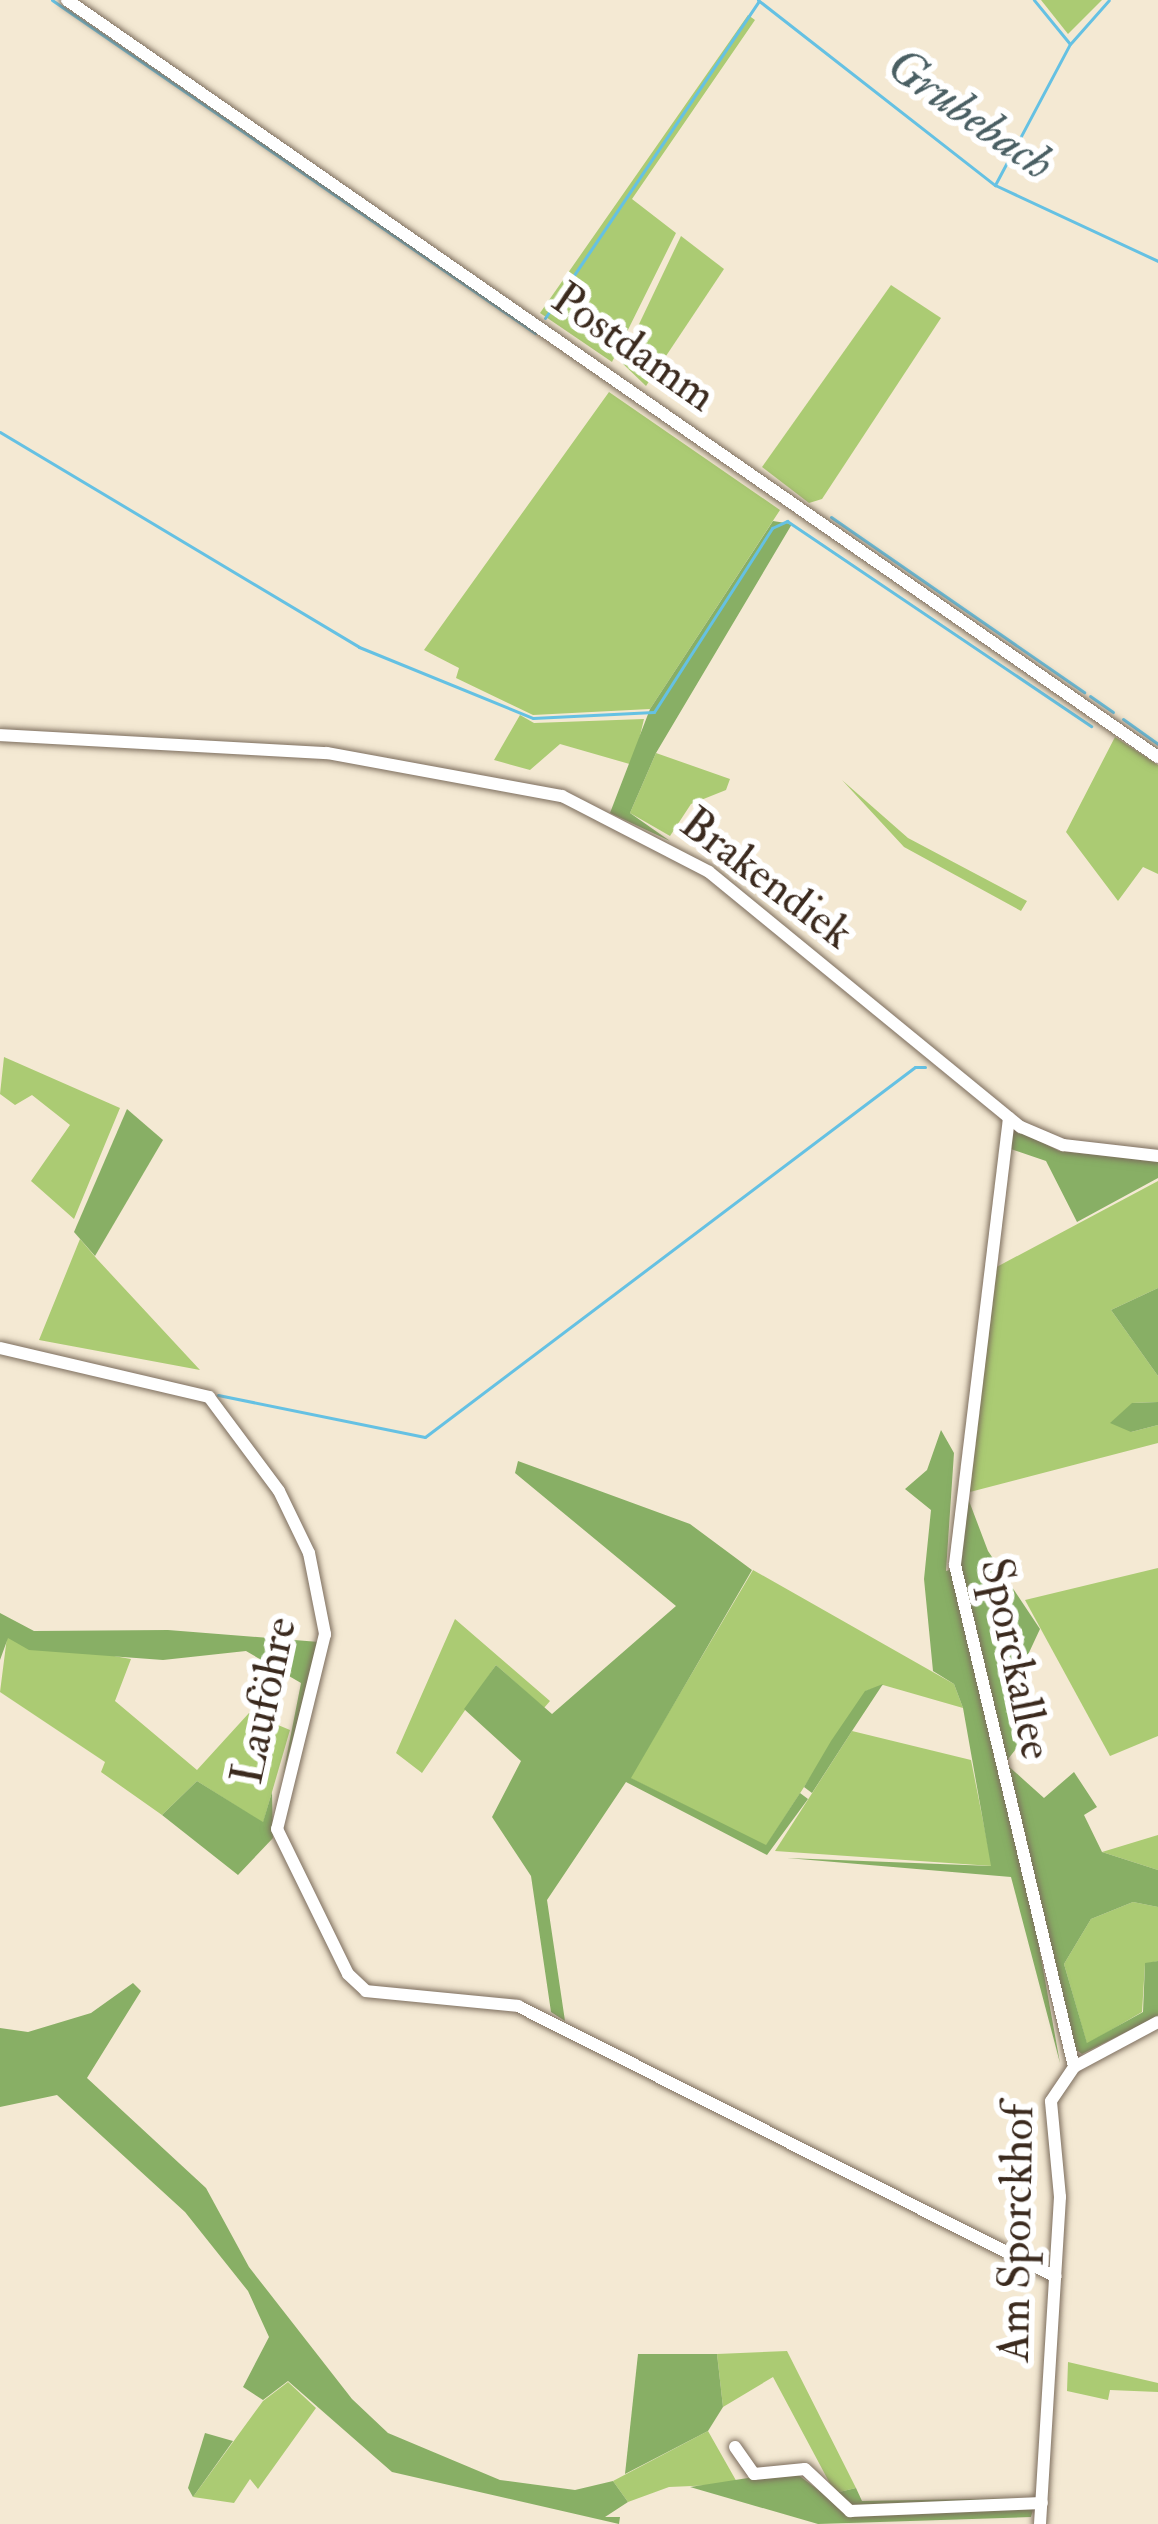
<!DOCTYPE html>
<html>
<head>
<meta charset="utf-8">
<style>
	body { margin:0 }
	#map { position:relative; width:1158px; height:2524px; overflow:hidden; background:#f4e9d3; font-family:"IM FELL Double Pica",serif }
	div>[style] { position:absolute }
	.green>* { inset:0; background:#abcb73 }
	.forest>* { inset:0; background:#88af65 }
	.stream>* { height:3px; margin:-1.5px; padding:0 1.5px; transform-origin:1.5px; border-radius:1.5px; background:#65c1e3 }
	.roads { filter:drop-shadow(0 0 3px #7c6d5d) drop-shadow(0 0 3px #7c6d5d) }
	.minor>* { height:12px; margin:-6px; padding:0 6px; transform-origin:6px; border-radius:6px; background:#fff }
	span { translate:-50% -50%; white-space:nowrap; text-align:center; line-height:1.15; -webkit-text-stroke:12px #fff; paint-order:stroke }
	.street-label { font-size:45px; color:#3b2a1e }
	.water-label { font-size:48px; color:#4a5f63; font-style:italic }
</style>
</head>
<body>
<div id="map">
	<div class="green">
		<i style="clip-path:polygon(1041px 0,1102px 0,1068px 34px)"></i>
		<i style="clip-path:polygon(748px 15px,755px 20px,632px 199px,676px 233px,612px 362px,540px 313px)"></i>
		<i style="clip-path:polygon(681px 236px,724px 269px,646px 386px,621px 362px)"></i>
		<i style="clip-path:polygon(891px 285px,941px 318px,822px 499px,809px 503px,762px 467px)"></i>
		<i style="clip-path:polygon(609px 392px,780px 510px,650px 709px,533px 715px,456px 678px,459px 668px,424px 650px)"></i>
		<i style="clip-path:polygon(520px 715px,534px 723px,644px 719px,633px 765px,560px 744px,530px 770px,494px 760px)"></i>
		<i style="clip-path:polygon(1115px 737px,1158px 765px,1158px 874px,1143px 867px,1118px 901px,1066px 832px)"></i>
		<i style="clip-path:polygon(656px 753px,730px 779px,726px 790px,691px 804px,670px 836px,630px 813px)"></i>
		<i style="clip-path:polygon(842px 780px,908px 838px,1027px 901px,1021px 911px,904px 847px)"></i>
		<i style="clip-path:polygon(4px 1057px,120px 1108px,74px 1219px,31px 1181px,70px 1125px,32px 1095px,15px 1105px,0 1094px)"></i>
		<i style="clip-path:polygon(1158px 1181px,1158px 1288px,1111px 1310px,1158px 1376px,1158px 1402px,1132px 1403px,1131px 1432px,1158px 1425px,1158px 1443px,966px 1493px,991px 1270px)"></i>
		<i style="clip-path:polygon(80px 1239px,97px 1259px,200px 1370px,39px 1340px)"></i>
		<i style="clip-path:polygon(1158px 1568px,1158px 1736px,1110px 1756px,1025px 1600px)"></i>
		<i style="clip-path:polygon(753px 1570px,954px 1684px,963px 1708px,883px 1685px,866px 1691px,766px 1846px,630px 1778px)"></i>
		<i style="clip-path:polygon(455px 1619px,550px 1701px,544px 1708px,496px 1665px,422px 1773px,396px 1753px)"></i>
		<i style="clip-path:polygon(7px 1637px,131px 1659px,115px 1701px,197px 1770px,249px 1713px,290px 1730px,263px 1823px,197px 1781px,162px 1815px,101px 1772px,105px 1762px,0 1692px)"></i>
		<i style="clip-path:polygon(852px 1731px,971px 1760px,992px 1866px,775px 1851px)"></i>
		<i style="clip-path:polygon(1158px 1835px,1158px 1870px,1102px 1852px)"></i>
		<i style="clip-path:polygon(1133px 1902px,1158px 1907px,1158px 1961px,1145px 1964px,1142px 2012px,1087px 2044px,1064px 1964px,1091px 1919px)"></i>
		<i style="clip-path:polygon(787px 2351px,856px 2488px,835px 2493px,773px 2377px,723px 2407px,717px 2354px)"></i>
		<i style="clip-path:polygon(1068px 2362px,1158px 2383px,1158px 2392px,1110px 2390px,1108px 2400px,1067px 2391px)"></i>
		<i style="clip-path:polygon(288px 2382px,316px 2408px,258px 2489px,250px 2479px,234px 2503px,193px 2497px,263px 2401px)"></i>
		<i style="clip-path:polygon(708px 2431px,738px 2484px,669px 2487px,628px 2502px,613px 2481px)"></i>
	</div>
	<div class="forest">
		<i style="clip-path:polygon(773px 521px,792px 524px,656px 753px,630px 813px,670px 841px,610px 813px,650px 709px)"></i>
		<i style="clip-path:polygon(127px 1109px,163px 1140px,95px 1256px,74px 1232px)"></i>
		<i style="clip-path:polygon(1013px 1127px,1059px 1151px,1158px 1161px,1158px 1178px,1077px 1222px,1046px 1161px,1008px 1148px)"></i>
		<i style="clip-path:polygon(1158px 1288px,1158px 1376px,1111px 1310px)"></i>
		<i style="clip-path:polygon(1158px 1402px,1158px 1425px,1131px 1432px,1110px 1423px,1132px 1403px)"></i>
		<i style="clip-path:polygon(941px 1430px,954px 1453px,946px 1571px,959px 1567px,966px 1493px,988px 1551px,1040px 1629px,1013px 1687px,1039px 1719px,1005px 1763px,1044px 1798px,1074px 1772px,1097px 1807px,1084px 1815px,1102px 1852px,1158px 1870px,1158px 1907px,1133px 1902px,1091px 1919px,1064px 1964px,1087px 2043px,1143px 2012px,1145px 1963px,1158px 1961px,1158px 2016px,1082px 2054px,1072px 2047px,1038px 1941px,1060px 2063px,1011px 1877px,787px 1858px,991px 1866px,963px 1708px,954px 1684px,933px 1671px,924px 1579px,931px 1510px,905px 1489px,927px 1470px)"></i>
		<i style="clip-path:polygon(518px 1461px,690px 1524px,752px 1570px,631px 1778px,766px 1845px,800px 1793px,808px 1799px,767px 1855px,626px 1782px,547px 1900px,565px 2021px,551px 2012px,531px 1876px,492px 1817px,521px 1761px,464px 1709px,496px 1665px,552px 1714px,676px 1606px,515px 1473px)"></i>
		<i style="clip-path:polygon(0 1613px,34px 1631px,168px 1630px,319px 1642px,283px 1775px,301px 1683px,246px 1651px,163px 1660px,29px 1650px,8px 1638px,0 1660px)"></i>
		<i style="clip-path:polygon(883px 1684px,852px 1731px,812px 1793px,804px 1787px,831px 1741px,865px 1691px)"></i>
		<i style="clip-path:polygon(197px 1781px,263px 1822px,272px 1792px,273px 1838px,238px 1875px,162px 1815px)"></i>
		<i style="clip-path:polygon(133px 1983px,141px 1991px,87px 2078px,206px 2188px,249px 2267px,352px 2399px,388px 2433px,500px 2480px,575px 2490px,613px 2481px,628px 2502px,605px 2517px,620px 2517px,619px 2524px,392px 2472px,288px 2381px,263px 2400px,243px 2387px,269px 2337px,248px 2291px,185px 2212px,57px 2095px,0 2107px,0 2028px,28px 2032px,91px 2013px)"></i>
		<i style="clip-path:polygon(638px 2354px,717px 2354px,723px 2407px,708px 2431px,625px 2474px)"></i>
		<i style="clip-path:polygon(205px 2433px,233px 2441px,193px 2497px,188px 2488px)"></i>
		<i style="clip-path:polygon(793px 2471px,841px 2507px,835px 2493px,856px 2488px,862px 2501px,1036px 2498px,1031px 2517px,818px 2524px,690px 2487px)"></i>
	</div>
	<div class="stream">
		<i style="left:52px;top:0;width:587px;rotate:34.58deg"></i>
		<i style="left:758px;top:0;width:301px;rotate:38deg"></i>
		<i style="left:995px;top:185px;width:180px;rotate:25deg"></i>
		<i style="left:1071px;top:43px;width:57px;rotate:-48.5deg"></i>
		<i style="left:996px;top:183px;width:157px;rotate:-62deg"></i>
		<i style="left:1070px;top:44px;width:57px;rotate:-129.3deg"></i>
		<i style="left:545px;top:318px;width:382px;rotate:-56deg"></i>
		<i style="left:0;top:432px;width:418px;rotate:30.9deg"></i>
		<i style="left:359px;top:647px;width:188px;rotate:22.2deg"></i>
		<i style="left:533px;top:718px;width:121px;rotate:-2.8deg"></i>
		<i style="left:654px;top:712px;width:219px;rotate:-57.3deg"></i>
		<i style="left:772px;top:528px;width:17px;rotate:-25deg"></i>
		<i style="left:787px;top:521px;width:367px;rotate:34deg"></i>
		<i style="left:831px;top:517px;width:308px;rotate:34.7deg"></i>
		<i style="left:1090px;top:696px;width:28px;rotate:35deg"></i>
		<i style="left:1123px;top:719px;width:43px;rotate:35.5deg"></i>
		<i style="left:218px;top:1395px;width:211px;rotate:11.5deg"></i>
		<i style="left:425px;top:1437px;width:614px;rotate:-37.06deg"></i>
		<i style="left:915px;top:1067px;width:10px"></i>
	</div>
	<div class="roads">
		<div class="minor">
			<i style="left:67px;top:0;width:1328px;rotate:34.76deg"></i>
			<i style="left:0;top:735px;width:327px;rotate:3.2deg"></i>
			<i style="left:327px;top:753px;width:239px;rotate:10.4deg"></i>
			<i style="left:562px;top:796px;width:165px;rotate:27.3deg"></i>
			<i style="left:709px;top:872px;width:403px;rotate:39.3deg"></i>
			<i style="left:1021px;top:1127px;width:46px;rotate:23.2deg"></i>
			<i style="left:1063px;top:1145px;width:96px;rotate:6.6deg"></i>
			<i style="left:1009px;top:1118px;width:450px;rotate:96.9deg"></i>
			<i style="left:955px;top:1565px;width:516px;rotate:76.66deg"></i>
			<i style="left:0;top:1348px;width:215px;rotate:13.2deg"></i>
			<i style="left:209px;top:1397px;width:117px;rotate:53.3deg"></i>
			<i style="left:279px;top:1491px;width:69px;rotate:64.2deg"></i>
			<i style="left:309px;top:1553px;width:83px;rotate:78.8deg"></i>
			<i style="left:325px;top:1634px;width:201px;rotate:103.8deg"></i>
			<i style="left:277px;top:1829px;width:161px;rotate:63.9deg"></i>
			<i style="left:348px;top:1974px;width:25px;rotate:43deg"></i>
			<i style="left:366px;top:1991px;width:153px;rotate:5.6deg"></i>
			<i style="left:518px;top:2006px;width:602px;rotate:26.74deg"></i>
			<i style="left:735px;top:2447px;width:33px;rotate:55deg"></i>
			<i style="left:754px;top:2474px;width:51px;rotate:-5.6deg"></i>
			<i style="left:805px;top:2469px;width:62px;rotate:43deg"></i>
			<i style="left:850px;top:2511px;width:192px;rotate:-2.4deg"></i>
			<i style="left:1040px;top:2524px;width:328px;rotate:-86.5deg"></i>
			<i style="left:1060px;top:2197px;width:96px;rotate:-95.4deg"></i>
			<i style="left:1051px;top:2101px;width:41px;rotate:-55.9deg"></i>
			<i style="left:1074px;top:2067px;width:95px;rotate:-28.2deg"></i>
		</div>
	</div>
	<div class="street-label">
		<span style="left:633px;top:348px;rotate:35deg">Postdamm</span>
		<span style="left:766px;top:879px;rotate:37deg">Brakendiek</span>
		<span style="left:1015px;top:1659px;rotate:78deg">Sporckallee</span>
		<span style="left:265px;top:1701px;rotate:-78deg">Lauföhre</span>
		<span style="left:1017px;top:2233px;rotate:-89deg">Am Sporckhof</span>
	</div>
	<div class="water-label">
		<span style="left:970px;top:115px;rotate:35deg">Grubebach</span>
	</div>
</div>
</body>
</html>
